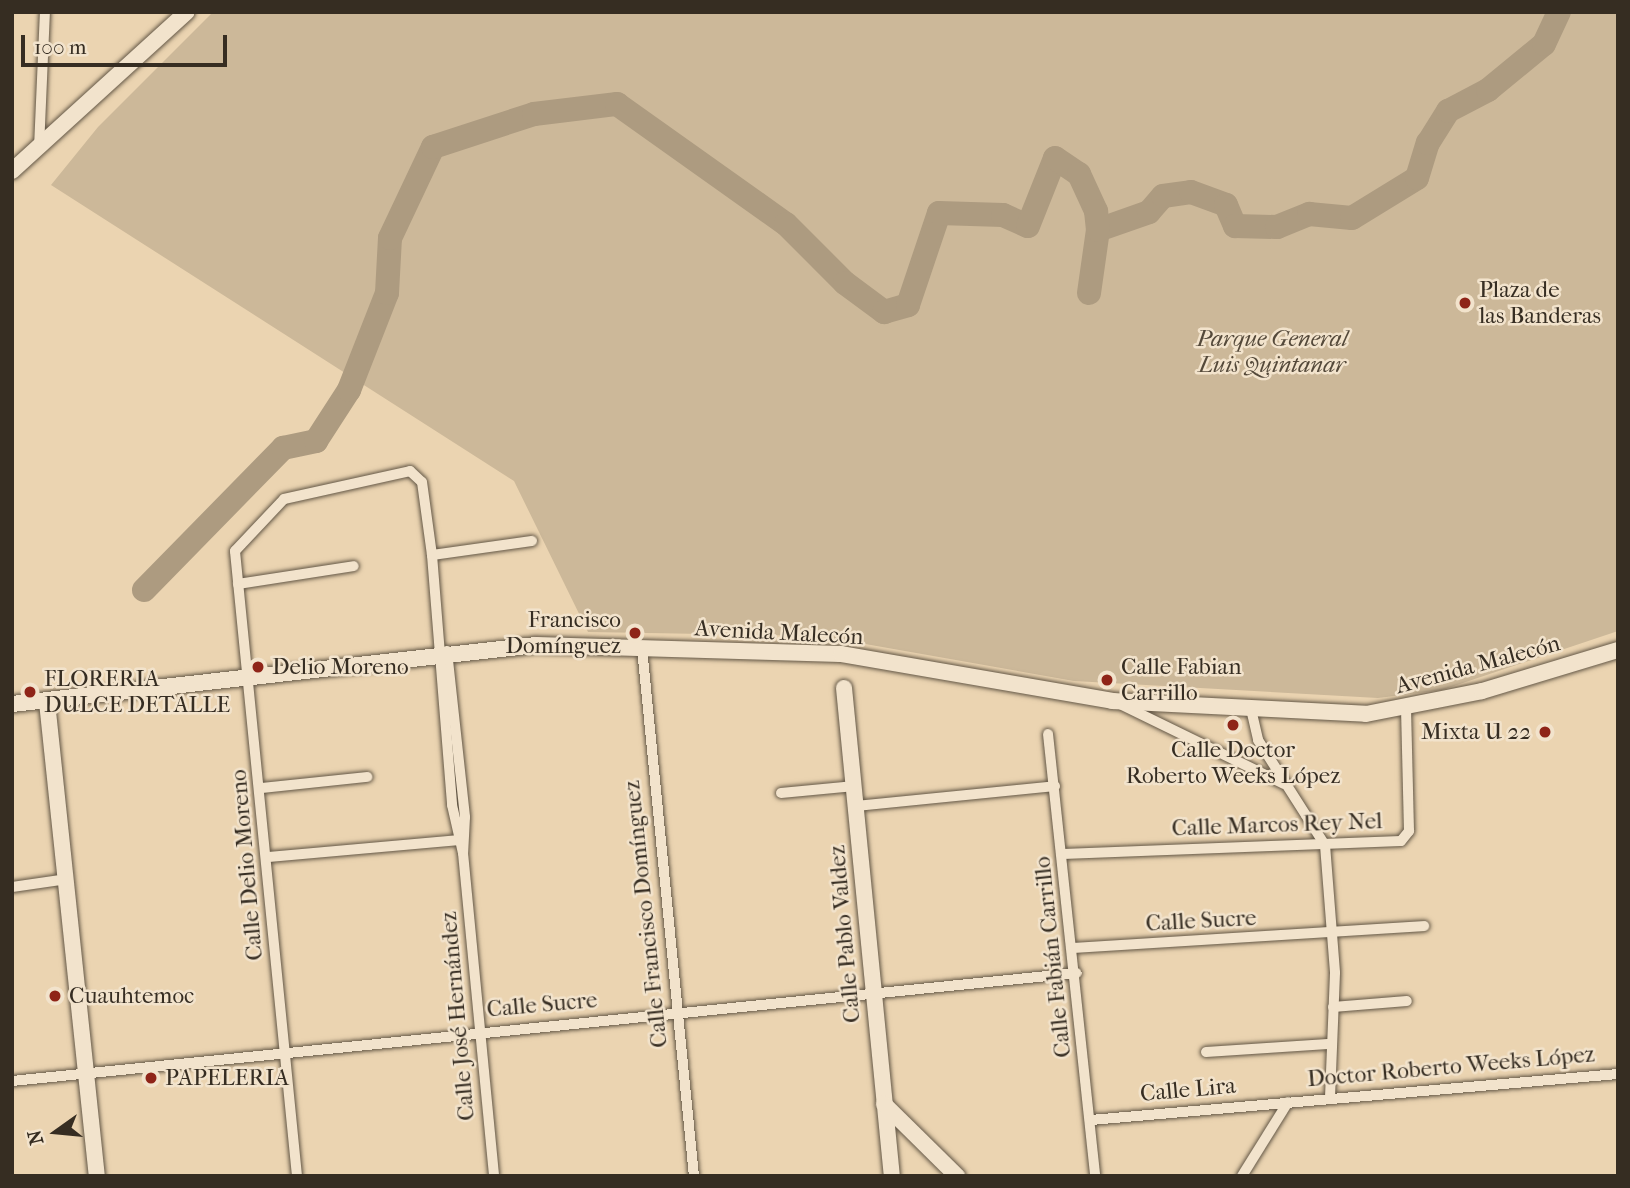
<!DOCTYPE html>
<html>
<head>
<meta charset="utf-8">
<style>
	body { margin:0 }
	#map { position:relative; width:1630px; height:1188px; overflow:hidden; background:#ebd4b1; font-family:"IM FELL French Canon",serif }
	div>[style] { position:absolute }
	.green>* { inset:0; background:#ccb899 }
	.river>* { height:24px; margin:-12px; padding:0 12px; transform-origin:12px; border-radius:12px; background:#ad9b80 }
	.roads { filter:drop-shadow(0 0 2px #635746) drop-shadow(0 0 2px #635746) }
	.street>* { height:10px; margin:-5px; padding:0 5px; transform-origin:5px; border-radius:5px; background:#f2e3cc }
	.secondary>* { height:16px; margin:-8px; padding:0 8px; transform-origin:8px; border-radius:8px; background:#f2e3cc }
	.dots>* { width:19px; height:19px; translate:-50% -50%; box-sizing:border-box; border:4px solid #f2e3cc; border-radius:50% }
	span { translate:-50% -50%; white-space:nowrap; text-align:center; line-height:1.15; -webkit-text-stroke:5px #f2e3cc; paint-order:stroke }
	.poi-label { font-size:23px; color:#362d22 }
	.left { translate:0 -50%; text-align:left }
	.right { translate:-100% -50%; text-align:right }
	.park-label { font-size:23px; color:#54493a; font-style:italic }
	.street-label { font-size:23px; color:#362d22 }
	.frame { position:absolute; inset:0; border:14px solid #362d22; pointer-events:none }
	.north { position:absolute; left:21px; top:1097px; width:70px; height:70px; -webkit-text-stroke:5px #f2e3cc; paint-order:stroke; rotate:255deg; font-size:19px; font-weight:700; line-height:28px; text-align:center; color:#362d22 }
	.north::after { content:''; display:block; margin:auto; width:24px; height:32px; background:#362d22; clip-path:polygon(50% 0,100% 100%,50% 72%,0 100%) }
	.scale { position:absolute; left:21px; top:35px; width:206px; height:32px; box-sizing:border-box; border:4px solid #362d22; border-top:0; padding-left:9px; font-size:21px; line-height:24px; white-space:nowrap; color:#362d22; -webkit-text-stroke:5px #f2e3cc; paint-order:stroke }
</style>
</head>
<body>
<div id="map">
	<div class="green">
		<i style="clip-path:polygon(213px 12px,1618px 12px,1618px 631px,1442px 690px,1378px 698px,1074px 681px,820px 636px,588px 632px,514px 481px,51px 185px,98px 127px)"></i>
	</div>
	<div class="river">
		<i style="left:1089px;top:293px;width:64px;rotate:-81.9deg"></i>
		<i style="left:1098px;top:230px;width:54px;rotate:-19.4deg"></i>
		<i style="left:1149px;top:212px;width:21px;rotate:-49deg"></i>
		<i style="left:1163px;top:196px;width:28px;rotate:-8deg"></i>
		<i style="left:1191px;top:192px;width:37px;rotate:20deg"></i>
		<i style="left:1226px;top:205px;width:23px;rotate:67deg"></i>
		<i style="left:1235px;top:226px;width:42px;rotate:1.4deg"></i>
		<i style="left:1277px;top:227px;width:35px;rotate:-22deg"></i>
		<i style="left:1309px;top:214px;width:43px;rotate:5.3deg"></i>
		<i style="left:1352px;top:218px;width:76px;rotate:-31.6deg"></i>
		<i style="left:1417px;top:178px;width:37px;rotate:-73deg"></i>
		<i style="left:1428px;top:143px;width:38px;rotate:-58deg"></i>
		<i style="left:1448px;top:111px;width:45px;rotate:-27.7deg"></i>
		<i style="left:1488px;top:90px;width:72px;rotate:-39.4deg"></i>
		<i style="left:1544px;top:44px;width:35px;rotate:-65deg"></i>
		<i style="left:144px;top:590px;width:199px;rotate:-45.6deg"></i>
		<i style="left:283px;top:448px;width:34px;rotate:-12deg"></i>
		<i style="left:316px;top:441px;width:61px;rotate:-57.1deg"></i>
		<i style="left:349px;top:390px;width:104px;rotate:-68.6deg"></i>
		<i style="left:387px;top:293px;width:55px;rotate:-86.9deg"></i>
		<i style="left:390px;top:238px;width:101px;rotate:-64.7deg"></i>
		<i style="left:433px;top:147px;width:106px;rotate:-18.1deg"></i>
		<i style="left:534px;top:114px;width:84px;rotate:-6.9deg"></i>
		<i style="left:617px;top:104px;width:207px;rotate:35.4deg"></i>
		<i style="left:786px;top:224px;width:83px;rotate:45deg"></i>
		<i style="left:845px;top:283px;width:49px;rotate:36.6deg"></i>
		<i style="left:884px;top:312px;width:25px;rotate:-16deg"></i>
		<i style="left:908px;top:305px;width:97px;rotate:-71.4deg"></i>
		<i style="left:939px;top:213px;width:64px;rotate:1.8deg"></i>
		<i style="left:1003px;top:215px;width:27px;rotate:24deg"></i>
		<i style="left:1028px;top:226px;width:73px;rotate:-68.3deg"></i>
		<i style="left:1055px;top:158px;width:29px;rotate:34deg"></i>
		<i style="left:1079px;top:174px;width:41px;rotate:65.3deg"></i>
		<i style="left:1096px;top:211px;width:19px;rotate:84deg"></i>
	</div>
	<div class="roads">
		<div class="street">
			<i style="left:39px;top:148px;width:136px;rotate:-87.5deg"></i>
			<i style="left:432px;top:555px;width:101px;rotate:-8deg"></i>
			<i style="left:238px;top:584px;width:117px;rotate:-8.8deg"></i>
			<i style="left:642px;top:648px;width:531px;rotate:84.38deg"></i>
			<i style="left:447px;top:651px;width:167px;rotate:83.8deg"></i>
			<i style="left:465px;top:817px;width:36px;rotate:93deg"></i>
			<i style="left:1120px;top:704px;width:182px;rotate:26deg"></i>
			<i style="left:1251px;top:709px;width:32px;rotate:77deg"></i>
			<i style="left:1258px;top:740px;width:125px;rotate:57.5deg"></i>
			<i style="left:1325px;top:845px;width:128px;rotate:85.5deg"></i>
			<i style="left:1335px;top:973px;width:124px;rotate:92.3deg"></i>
			<i style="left:1048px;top:734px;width:444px;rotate:83.9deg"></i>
			<i style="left:262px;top:788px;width:106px;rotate:-6deg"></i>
			<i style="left:781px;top:793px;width:74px;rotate:-5.4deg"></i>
			<i style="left:856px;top:806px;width:200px;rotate:-5.7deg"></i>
			<i style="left:1063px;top:854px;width:338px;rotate:-2.2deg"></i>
			<i style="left:1401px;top:841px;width:13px;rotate:-51deg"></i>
			<i style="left:1409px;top:831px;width:120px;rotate:-91.4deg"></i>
			<i style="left:268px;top:857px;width:193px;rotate:-5.1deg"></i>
			<i style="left:12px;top:887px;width:56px;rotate:-8.3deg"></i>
			<i style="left:1074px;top:948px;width:351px;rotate:-3.6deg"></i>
			<i style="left:1333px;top:1007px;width:74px;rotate:-4.6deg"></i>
			<i style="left:1206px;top:1052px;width:122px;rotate:-3.8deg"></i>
			<i style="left:12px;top:1081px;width:1070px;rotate:-5.79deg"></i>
			<i style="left:1091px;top:1120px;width:529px;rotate:-4.99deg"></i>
			<i style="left:297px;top:1176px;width:628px;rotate:-95.67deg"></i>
			<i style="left:235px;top:551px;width:71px;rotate:-46.7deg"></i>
			<i style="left:284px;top:499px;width:129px;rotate:-12.5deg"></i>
			<i style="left:410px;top:471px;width:16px;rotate:43deg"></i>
			<i style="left:422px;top:482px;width:74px;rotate:82.2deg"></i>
			<i style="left:432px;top:555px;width:251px;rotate:85.4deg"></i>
			<i style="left:452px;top:805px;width:49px;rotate:77.1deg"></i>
			<i style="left:463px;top:853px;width:324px;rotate:84.5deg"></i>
			<i style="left:1242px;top:1176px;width:87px;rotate:-58.1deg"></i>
		</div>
		<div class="secondary">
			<i style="left:12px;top:171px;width:236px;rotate:-42.3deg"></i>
			<i style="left:844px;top:688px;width:490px;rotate:84.4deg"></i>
			<i style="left:47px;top:702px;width:477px;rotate:84deg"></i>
			<i style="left:12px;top:704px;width:527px;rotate:-6.42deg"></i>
			<i style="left:536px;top:645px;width:305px;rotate:1.7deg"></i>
			<i style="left:841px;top:654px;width:275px;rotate:9.8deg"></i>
			<i style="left:1112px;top:701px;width:254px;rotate:2.9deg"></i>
			<i style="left:1366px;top:714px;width:118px;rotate:-11.2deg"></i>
			<i style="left:1482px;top:691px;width:142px;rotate:-16.8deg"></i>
			<i style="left:884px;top:1104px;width:103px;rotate:44.6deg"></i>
		</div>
	</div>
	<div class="dots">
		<i style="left:1465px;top:303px;background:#8f2418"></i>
		<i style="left:635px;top:633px;background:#8f2418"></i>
		<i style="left:258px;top:667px;background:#8f2418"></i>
		<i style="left:1107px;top:680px;background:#8f2418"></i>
		<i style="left:30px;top:692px;background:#8f2418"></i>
		<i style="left:1233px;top:725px;background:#8f2418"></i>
		<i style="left:1545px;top:732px;background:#8f2418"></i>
		<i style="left:55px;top:996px;background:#8f2418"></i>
		<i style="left:151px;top:1078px;background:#8f2418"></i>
	</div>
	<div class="poi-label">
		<span class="left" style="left:1479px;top:303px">Plaza de<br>las Banderas</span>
		<span class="right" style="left:621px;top:633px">Francisco<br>Domínguez</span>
		<span class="left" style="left:272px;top:667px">Delio Moreno</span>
		<span class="left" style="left:1121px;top:680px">Calle Fabian<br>Carrillo</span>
		<span class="left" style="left:44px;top:692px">FLORERIA<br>DULCE DETALLE</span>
		<span class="right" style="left:1531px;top:732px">Mixta U 22</span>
		<span style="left:1233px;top:763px">Calle Doctor<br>Roberto Weeks López</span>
		<span class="left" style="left:69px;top:996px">Cuauhtemoc</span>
		<span class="left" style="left:165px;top:1078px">PAPELERIA</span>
	</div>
	<div class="park-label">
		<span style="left:1272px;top:352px">Parque General<br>Luis Quintanar</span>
	</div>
	<div class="street-label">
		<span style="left:779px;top:633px;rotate:3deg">Avenida Malecón</span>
		<span style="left:1478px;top:665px;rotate:-15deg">Avenida Malecón</span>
		<span style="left:1277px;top:825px;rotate:-2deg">Calle Marcos Rey Nel</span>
		<span style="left:247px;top:865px;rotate:-95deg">Calle Delio Moreno</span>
		<span style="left:646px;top:914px;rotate:-96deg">Calle Francisco Domínguez</span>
		<span style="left:1201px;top:921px;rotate:-3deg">Calle Sucre</span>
		<span style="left:845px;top:934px;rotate:-95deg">Calle Pablo Valdez</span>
		<span style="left:1053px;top:957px;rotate:-96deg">Calle Fabián Carrillo</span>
		<span style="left:542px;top:1005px;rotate:-5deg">Calle Sucre</span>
		<span style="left:458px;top:1016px;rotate:-95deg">Calle José Hernández</span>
		<span style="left:1451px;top:1067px;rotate:-5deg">Doctor Roberto Weeks López</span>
		<span style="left:1188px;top:1090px;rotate:-5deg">Calle Lira</span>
	</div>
	<div class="frame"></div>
	<div class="north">N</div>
	<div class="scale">100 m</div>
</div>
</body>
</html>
